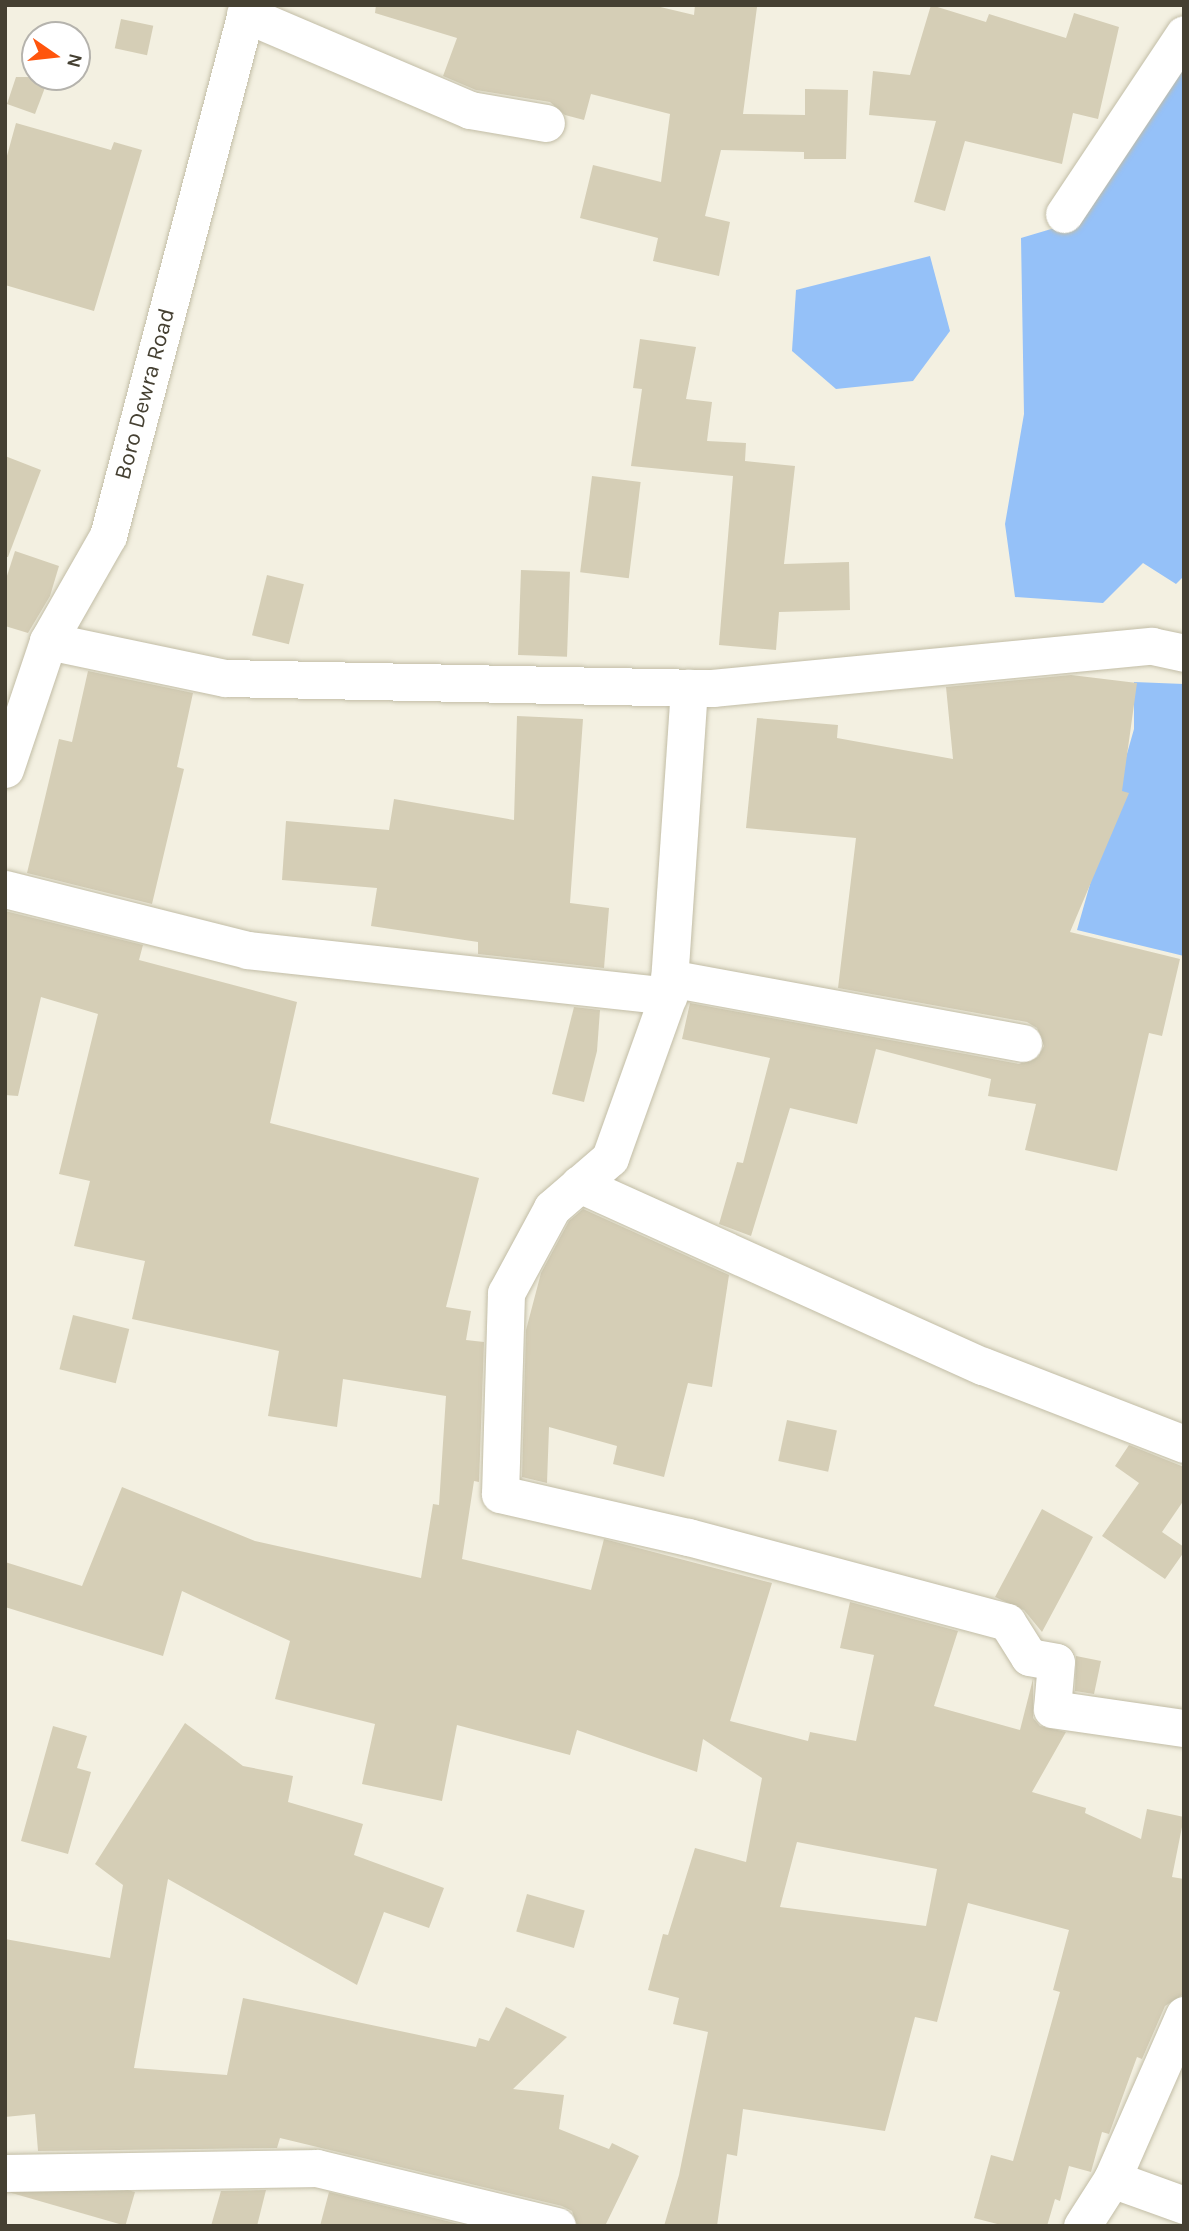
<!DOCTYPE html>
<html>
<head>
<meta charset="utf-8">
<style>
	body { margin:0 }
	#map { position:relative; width:1189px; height:2231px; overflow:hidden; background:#f3f0e1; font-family:Karla,sans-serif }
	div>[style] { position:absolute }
	.water>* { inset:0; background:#95c1f8 }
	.building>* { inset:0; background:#d5ceb6; transform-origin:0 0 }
	.roads { filter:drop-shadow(0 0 2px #c2bda6) drop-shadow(0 0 2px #c2bda6) }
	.minor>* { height:37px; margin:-18.5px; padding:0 18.5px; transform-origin:18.5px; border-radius:18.5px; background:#fff }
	span { translate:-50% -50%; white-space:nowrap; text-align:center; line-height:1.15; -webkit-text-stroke:5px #fff; paint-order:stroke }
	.street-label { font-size:23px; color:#454032 }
	.frame { position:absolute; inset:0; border:7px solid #454032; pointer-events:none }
	.north { position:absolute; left:21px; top:21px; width:70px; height:70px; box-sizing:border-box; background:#fff; border:2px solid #b5b3ad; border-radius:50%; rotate:104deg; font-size:19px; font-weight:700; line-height:28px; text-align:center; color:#454032 }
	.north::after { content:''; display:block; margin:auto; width:24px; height:32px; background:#ff550d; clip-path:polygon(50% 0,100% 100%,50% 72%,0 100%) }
</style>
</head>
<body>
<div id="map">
	<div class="water">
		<i style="clip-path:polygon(1184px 48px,1184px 576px,1176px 584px,1143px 563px,1103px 603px,1015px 597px,1005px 524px,1024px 414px,1021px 238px,1068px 224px)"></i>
		<i style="clip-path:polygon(930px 256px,950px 331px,913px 381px,836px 389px,792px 351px,796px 290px)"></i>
		<i style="clip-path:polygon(1134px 682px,1184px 684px,1184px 956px,1077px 930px,1134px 729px)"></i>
	</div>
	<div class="building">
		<i style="clip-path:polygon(376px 5px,652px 5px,694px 15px,695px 5px,757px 7px,743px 114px,805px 115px,805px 89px,848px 90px,846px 159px,804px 159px,804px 152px,721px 150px,705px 216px,730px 222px,719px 276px,653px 261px,658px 238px,580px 218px,593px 165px,661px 182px,670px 114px,591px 94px,584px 120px,565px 115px,550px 102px,476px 90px,443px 76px,457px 38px,375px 13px)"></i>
		<i style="clip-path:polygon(931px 5px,986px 22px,989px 14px,1066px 38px,1074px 13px,1119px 27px,1098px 119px,1073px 113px,1062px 164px,965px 141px,945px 211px,914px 202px,936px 121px,869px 115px,873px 71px,910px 75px)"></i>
		<i style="left:121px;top:19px;width:33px;height:30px;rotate:12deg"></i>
		<i style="clip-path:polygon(16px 77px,49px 77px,35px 114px,7px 104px)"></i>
		<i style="clip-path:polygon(16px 123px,111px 150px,114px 142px,142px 150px,94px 311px,5px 285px,5px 163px)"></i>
		<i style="clip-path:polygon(640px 339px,696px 347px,686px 399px,712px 402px,707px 441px,746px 443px,745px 461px,795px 466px,784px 564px,849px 562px,850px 610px,779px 612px,776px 650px,719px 645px,733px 476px,631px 466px,642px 389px,633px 388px)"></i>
		<i style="clip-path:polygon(5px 456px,41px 470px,8px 557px,5px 557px)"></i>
		<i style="left:592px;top:476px;width:49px;height:97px;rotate:7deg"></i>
		<i style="clip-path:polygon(15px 551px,59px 566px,50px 596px,28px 633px,5px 626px,5px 582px)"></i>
		<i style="left:521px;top:570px;width:49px;height:85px;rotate:2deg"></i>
		<i style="left:267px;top:575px;width:38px;height:62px;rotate:14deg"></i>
		<i style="clip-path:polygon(88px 671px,193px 693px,177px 767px,184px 769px,152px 904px,27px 873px,59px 739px,72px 742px)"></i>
		<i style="clip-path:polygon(1071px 675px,1137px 683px,1122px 791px,1129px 793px,1070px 932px,1180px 959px,1162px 1036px,1149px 1033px,1117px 1171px,1025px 1150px,1036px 1104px,988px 1096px,991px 1079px,876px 1049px,857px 1124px,790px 1108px,751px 1236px,719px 1224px,737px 1162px,743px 1163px,770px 1058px,682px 1039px,690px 1003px,1019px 1064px,1038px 1057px,1044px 1046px,1037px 1028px,1027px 1022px,838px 988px,856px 838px,746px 828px,757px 718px,838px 725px,837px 738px,953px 759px,946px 687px)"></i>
		<i style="clip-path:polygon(517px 716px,583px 719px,570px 903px,609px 908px,604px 968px,478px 954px,478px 942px,371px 926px,377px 888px,282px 880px,286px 821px,389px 830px,394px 799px,514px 820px)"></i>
		<i style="clip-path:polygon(evenodd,5px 911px,143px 945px,139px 960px,297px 1002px,270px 1123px,479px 1178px,446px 1307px,471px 1311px,466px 1340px,484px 1342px,479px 1482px,474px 1481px,462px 1559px,591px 1590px,604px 1539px,772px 1583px,730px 1721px,808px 1741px,810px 1732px,856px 1741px,874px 1655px,840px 1648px,850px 1602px,958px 1631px,934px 1706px,1020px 1730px,1033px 1679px,1033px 1718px,1040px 1726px,1066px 1732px,1032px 1792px,1086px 1808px,1085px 1813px,1141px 1839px,1147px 1809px,1184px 1817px,1172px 1877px,1184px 1879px,1184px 1994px,1165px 2006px,1142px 2059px,1137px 2057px,1109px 2134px,1102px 2132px,1091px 2172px,1069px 2166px,1060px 2201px,1055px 2199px,1047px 2226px,1005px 2226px,974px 2218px,991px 2155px,1013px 2161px,1060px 1992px,1053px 1990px,1069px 1930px,968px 1903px,937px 2022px,915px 2017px,885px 2131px,743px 2109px,737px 2156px,727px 2154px,717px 2226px,664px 2226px,679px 2175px,708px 2032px,673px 2024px,679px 1998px,648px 1990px,663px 1934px,668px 1935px,695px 1848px,746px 1862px,762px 1778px,703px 1739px,697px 1772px,577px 1730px,570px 1755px,457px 1725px,442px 1801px,362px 1784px,375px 1724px,275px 1699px,290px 1641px,182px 1591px,163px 1656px,5px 1607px,5px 1562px,82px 1586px,122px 1487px,255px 1541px,421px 1578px,433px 1504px,439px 1505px,446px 1396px,343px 1379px,337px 1427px,268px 1416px,279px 1351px,132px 1319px,145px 1261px,74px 1246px,90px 1181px,59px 1174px,98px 1014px,41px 997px,18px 1096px,5px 1095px,5px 911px,797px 1842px,937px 1869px,926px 1926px,780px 1907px,797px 1842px)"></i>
		<i style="clip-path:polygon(574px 1007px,600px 1010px,597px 1051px,584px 1102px,552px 1094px)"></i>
		<i style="clip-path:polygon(583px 1209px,729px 1275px,712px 1387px,688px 1383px,664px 1477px,613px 1464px,617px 1446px,549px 1427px,547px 1483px,522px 1477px,526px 1330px,541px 1273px,569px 1221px)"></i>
		<i style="left:73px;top:1315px;width:58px;height:56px;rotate:14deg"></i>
		<i style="left:787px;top:1420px;width:51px;height:42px;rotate:12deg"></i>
		<i style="clip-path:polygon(1129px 1445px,1184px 1467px,1184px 1500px,1162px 1532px,1184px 1547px,1184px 1552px,1165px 1579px,1102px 1536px,1139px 1483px,1115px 1466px)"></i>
		<i style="clip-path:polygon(1042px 1509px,1093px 1537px,1042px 1632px,1024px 1610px,995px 1597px)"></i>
		<i style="clip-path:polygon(1076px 1656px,1101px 1661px,1094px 1694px,1075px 1691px)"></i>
		<i style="clip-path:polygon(185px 1723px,243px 1766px,293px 1776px,288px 1802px,363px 1824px,354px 1855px,444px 1888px,429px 1928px,384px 1912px,357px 1985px,168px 1879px,134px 2068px,227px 2075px,243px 1998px,476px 2047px,479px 2038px,489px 2041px,506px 2007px,567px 2037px,513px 2089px,564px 2095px,559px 2129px,609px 2149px,612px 2143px,639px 2156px,605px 2226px,577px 2226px,572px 2211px,562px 2206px,280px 2138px,277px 2148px,38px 2151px,35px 2114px,5px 2117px,5px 1939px,110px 1958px,123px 1885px,95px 1864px)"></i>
		<i style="clip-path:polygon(53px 1726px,87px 1736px,77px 1768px,91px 1772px,68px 1854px,21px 1841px)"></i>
		<i style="left:527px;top:1894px;width:60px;height:39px;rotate:16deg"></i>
		<i style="clip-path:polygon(266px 2190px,257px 2226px,211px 2226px,221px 2191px)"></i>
		<i style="left:135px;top:2192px;width:35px;height:130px;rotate:106deg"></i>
		<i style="clip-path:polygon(329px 2192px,467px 2226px,320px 2226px)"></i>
	</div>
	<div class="roads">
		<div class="minor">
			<i style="left:245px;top:14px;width:245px;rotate:23.1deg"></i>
			<i style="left:470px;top:110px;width:77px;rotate:9.7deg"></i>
			<i style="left:1064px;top:214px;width:216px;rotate:-56.3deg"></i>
			<i style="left:48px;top:641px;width:181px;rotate:11.8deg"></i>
			<i style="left:225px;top:678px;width:487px;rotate:1.2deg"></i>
			<i style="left:712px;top:688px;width:442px;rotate:-5.5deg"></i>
			<i style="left:1152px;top:646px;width:33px;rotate:12deg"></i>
			<i style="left:5px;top:769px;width:135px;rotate:-71.4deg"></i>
			<i style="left:48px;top:641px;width:121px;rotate:-60.3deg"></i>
			<i style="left:108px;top:536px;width:549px;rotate:-75.23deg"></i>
			<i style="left:5px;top:889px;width:250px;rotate:14.1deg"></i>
			<i style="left:247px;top:950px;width:424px;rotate:6.2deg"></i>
			<i style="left:668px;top:996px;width:309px;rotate:-86.1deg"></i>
			<i style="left:669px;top:978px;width:360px;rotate:10.4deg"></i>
			<i style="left:668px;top:996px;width:172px;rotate:109.7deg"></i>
			<i style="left:610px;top:1158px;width:77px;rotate:139.2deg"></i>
			<i style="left:552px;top:1208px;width:97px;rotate:118.4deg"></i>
			<i style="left:506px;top:1293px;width:201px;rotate:91.7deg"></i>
			<i style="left:500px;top:1494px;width:193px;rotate:12.9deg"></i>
			<i style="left:688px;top:1537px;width:330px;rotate:14.9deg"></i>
			<i style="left:1007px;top:1622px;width:41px;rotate:57.8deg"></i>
			<i style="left:1029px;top:1657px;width:27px;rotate:10deg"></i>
			<i style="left:1056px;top:1662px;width:47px;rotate:94.9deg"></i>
			<i style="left:1052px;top:1709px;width:133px;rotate:8.2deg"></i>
			<i style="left:579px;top:1184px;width:443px;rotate:24.3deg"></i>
			<i style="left:983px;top:1366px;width:216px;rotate:21.2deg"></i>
			<i style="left:5px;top:2173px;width:312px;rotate:-0.9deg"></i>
			<i style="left:317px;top:2168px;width:247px;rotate:13.6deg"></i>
			<i style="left:1112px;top:2179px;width:77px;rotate:19.9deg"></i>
			<i style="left:1082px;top:2226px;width:56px;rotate:-57.4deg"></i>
			<i style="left:1112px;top:2179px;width:179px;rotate:-66.3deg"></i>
		</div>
	</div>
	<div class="street-label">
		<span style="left:145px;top:394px;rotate:-75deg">Boro Dewra Road</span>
	</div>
	<div class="frame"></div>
	<div class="north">N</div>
</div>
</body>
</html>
